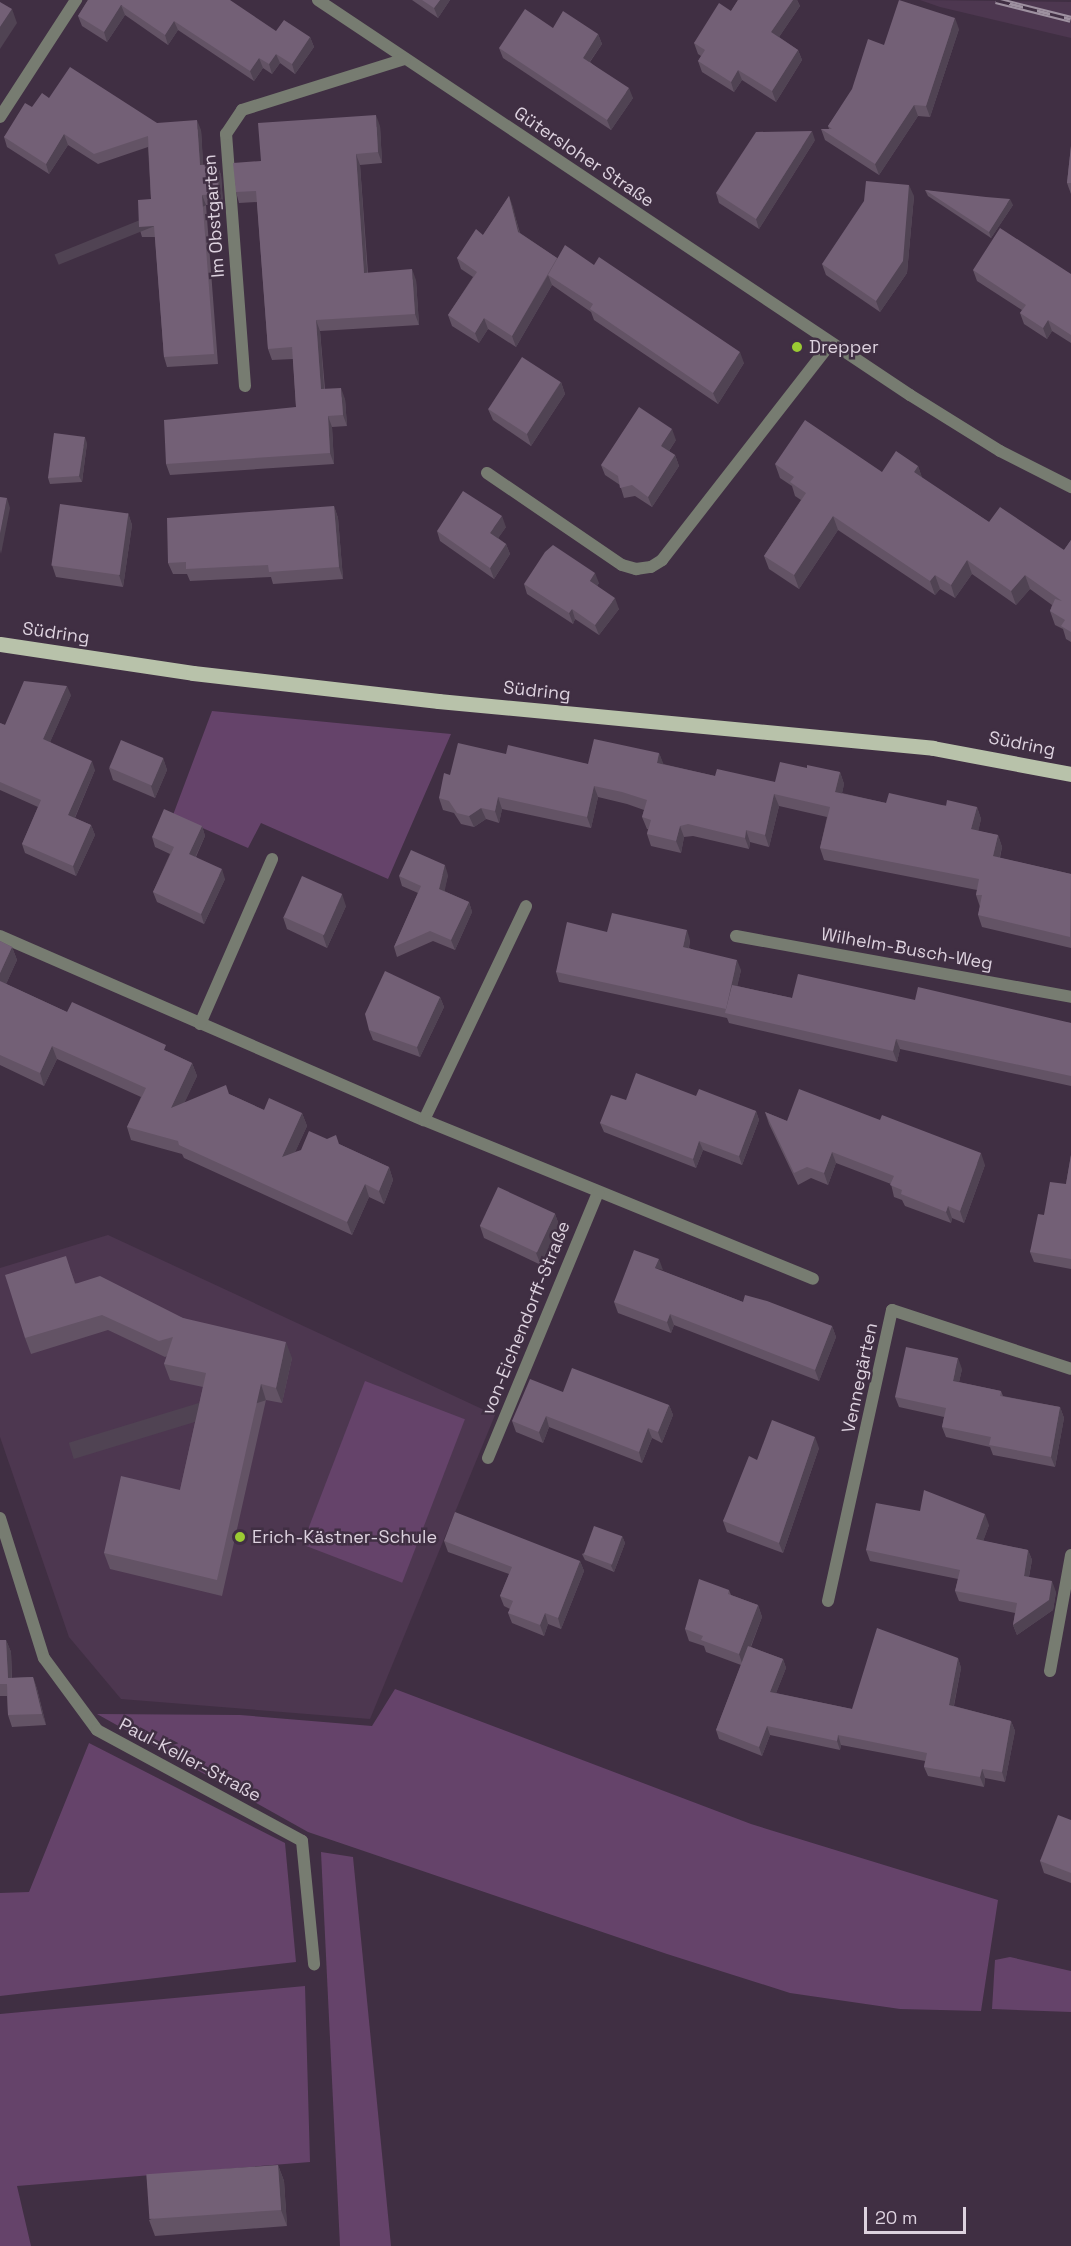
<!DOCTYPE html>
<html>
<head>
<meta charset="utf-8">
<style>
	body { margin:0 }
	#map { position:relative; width:1071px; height:2246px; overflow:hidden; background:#402f43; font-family:"Space Grotesk",sans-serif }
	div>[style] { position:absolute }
	.built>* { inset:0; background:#4d3750 }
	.green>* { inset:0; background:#65436a; transform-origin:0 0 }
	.street>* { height:12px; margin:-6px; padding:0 6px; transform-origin:6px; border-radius:6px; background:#777c71 }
	.primary>* { height:15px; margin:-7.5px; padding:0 7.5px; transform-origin:7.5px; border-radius:7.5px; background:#b8c2aa }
	.rail>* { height:7px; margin-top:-3.5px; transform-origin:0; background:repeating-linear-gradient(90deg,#402f43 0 14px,#9e91a0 0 28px); box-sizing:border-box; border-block:2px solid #9e91a0 }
	.wall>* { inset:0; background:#635365 }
	.shaded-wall>* { inset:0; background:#504353; transform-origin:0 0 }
	.building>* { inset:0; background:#736076; transform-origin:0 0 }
	.dots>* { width:16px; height:16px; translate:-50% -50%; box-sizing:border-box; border:3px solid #402f43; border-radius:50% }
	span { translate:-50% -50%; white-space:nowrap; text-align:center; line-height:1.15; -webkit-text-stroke:5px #402f43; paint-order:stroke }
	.street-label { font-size:18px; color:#ddd2df }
	.poi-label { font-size:18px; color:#ddd2df }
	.left { translate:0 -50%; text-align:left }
	.scale { position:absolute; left:864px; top:2207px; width:102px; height:27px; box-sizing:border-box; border:3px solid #ddd2df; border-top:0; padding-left:8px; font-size:18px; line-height:21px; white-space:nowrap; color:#ddd2df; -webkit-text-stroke:4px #402f43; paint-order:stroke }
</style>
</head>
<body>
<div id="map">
	<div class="built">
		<i style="clip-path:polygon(920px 0,1071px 2px,1071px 38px,940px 7px)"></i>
		<i style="clip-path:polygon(108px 1235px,495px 1415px,370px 1719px,121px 1699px,69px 1637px,0 1437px,0 1268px)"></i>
	</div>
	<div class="green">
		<i style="clip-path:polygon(212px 711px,451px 734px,388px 879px,261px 823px,248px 848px,173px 815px)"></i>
		<i style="left:365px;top:1381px;width:107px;height:175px;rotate:21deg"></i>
		<i style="clip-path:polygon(395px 1689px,751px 1824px,998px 1900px,981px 2011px,900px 2009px,790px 1993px,667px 1954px,308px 1832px,97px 1714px,240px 1715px,372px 1726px)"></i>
		<i style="clip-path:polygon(89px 1743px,285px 1843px,296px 1962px,0 1996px,0 1893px,29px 1892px)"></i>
		<i style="clip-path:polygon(321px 1852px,353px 1857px,391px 2246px,340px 2246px)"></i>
		<i style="clip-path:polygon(1010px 1957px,1071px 1971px,1071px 2012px,992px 2009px,995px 1960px)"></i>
		<i style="clip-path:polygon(305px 1986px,310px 2162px,17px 2186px,31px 2246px,0 2246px,0 2014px)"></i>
	</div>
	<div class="street">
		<i style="left:318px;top:0;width:712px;rotate:33.71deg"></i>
		<i style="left:910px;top:395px;width:106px;rotate:31.9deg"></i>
		<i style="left:1000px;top:451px;width:80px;rotate:26.9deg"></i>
		<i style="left:0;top:117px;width:140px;rotate:-57deg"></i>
		<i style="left:245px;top:386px;width:253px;rotate:-94.3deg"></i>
		<i style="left:226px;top:134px;width:29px;rotate:-56deg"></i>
		<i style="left:242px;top:110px;width:171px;rotate:-17.4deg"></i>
		<i style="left:487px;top:473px;width:163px;rotate:34.3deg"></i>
		<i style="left:622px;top:565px;width:15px;rotate:16deg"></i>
		<i style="left:636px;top:569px;width:15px;rotate:-8deg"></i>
		<i style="left:651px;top:567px;width:13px;rotate:-32deg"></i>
		<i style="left:662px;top:560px;width:275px;rotate:-52.1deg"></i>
		<i style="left:0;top:936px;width:462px;rotate:23.5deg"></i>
		<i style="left:424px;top:1120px;width:420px;rotate:22.2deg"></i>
		<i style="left:736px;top:936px;width:341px;rotate:10.3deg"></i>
		<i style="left:200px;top:1024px;width:180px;rotate:-66.4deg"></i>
		<i style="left:424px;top:1120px;width:237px;rotate:-64.5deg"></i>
		<i style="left:488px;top:1458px;width:288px;rotate:-67.5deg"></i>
		<i style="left:0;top:1518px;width:147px;rotate:72.6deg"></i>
		<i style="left:44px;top:1658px;width:89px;rotate:53.6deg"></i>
		<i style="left:97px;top:1730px;width:233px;rotate:28.4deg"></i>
		<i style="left:302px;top:1841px;width:124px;rotate:84.4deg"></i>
		<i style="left:828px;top:1601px;width:298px;rotate:-77.6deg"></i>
		<i style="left:892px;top:1310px;width:188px;rotate:18.2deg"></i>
		<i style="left:1050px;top:1671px;width:118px;rotate:-79.7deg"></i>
	</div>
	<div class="primary">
		<i style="left:0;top:644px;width:195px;rotate:8.5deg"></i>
		<i style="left:193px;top:673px;width:247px;rotate:6.5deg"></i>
		<i style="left:438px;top:701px;width:497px;rotate:5.4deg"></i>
		<i style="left:933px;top:748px;width:140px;rotate:10.7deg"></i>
	</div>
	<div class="rail">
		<i style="left:996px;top:0;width:77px;rotate:14.2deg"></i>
	</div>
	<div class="wall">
		<i style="clip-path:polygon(88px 0,310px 37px,314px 47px,295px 74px,280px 63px,272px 74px,263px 68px,254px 81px,178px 30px,168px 45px,125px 15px,107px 42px,82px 26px,78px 16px)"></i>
		<i style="clip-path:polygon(412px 0,450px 0,438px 18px)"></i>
		<i style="clip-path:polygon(738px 0,797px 0,800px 6px,779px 37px,798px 50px,802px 60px,776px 102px,742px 80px,734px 92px,702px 72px,698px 61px,701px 56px,698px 54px,694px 43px,731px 11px)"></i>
		<i style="clip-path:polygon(553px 28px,598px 34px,602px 44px,590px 62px,633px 98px,611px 130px,503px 58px,499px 48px)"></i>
		<i style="clip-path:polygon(959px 29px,930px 117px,918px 116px,879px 175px,825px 140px,821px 129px,829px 129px,828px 126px,884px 45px)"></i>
		<i style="clip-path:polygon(49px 98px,157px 123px,201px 130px,203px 165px,217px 164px,221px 175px,223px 204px,206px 205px,218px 364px,167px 367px,164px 357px,155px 237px,142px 237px,139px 227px,151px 199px,148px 147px,98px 164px,68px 145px,49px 174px,7px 147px,4px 137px,32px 107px)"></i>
		<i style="clip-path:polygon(380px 126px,382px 163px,360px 165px,368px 273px,416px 280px,419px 325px,320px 331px,325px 389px,345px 399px,347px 426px,332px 427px,334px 464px,170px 475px,166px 464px,296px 407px,293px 359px,272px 360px,268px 349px,257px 202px,239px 203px,236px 192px,261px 161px)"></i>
		<i style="clip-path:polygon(815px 140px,759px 229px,719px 203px,716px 193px)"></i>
		<i style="clip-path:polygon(1071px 146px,1071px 194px,1067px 183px)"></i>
		<i style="clip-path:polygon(925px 190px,1013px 205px,991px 238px,928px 196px)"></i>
		<i style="clip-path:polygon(509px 196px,520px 233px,557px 258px,744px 363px,718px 404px,594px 320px,591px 312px,552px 285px,516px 347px,488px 329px,479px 343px,452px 326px,448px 315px,473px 277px,461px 269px,457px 258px,483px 235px)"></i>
		<i style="clip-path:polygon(914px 196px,907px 273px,880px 312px,826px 275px,822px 264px)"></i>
		<i style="clip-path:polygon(973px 270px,1071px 274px,1071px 343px,1052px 331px,1047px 339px,1024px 324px,1020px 313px,1022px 310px,977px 281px)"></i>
		<i style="clip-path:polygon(561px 382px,565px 394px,531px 446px,493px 420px,488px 409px)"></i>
		<i style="clip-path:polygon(676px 440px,669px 451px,675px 455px,679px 466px,652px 507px,635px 496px,624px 498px,620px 485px,605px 475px,601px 465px)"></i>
		<i style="clip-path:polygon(87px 443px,82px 482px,50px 484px,48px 478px)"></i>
		<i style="clip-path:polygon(775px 464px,882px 472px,918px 466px,922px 478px,989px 522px,1064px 550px,1071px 540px,1071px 642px,1066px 639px,1063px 629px,1055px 625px,1050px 611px,1052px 605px,1030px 589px,1016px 605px,972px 574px,955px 598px,940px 589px,935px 595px,838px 530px,799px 589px,769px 569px,764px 556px,801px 500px,795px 496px,792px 486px,780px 478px)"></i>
		<i style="clip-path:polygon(334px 506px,338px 518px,343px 579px,273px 584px,271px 577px,190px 581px,187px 574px,173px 574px,168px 563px)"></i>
		<i style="clip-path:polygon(128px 513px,132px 525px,123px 587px,56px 577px,52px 565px)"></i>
		<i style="clip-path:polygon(506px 527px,498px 538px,506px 544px,510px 554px,494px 579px,440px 541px,437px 531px)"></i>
		<i style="clip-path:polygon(599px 583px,597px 586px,619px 609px,599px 635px,575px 619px,573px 624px,527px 594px,524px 584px)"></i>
		<i style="clip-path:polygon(71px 695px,50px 742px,95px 770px,75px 818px,91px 825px,95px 835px,76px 876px,25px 853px,22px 844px,38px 807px,0 790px,0 723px,5px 725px)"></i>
		<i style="clip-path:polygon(659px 753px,663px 764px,715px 776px,775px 782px,807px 768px,840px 772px,844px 784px,842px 793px,886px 803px,977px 807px,981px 819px,978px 831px,998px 835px,1002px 847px,1000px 858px,1071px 874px,1071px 948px,982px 927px,978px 915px,980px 907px,976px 895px,977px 890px,824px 860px,820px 848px,827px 817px,779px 806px,769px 847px,750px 842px,749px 849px,693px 836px,684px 837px,681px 853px,651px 846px,647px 834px,648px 829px,647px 829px,642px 817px,644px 810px,627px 804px,598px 797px,591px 828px,502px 809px,499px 823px,486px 819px,474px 827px,461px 824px,454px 813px,443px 810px,439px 798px,450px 775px,506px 754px,588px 764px)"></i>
		<i style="clip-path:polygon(163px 758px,167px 770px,155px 798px,113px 780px,109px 768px)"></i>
		<i style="clip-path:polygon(202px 826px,205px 836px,196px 857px,225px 879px,204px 924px,157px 902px,153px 892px,170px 854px,155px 847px,152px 837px)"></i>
		<i style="clip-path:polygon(448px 875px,444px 891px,469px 902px,472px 912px,455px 950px,433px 941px,397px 957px,394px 947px,418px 893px,402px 886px,399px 876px)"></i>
		<i style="clip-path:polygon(346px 906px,327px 948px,287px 929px,283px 917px)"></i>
		<i style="clip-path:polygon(607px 932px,690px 940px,689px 948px,741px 970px,737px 986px,792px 998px,915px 1000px,1071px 1023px,1071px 1086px,900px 1049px,897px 1062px,729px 1023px,727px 1018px,559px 982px,556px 972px)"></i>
		<i style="clip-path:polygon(0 941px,12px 947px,17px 960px,6px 984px,67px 1012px,169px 1052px,192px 1063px,197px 1076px,184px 1103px,229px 1094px,264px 1110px,302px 1113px,307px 1126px,295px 1152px,339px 1144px,389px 1167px,393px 1180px,384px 1204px,369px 1197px,352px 1235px,184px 1158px,182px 1154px,131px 1140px,127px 1127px,141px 1097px,57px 1059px,44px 1086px,0 1065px)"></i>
		<i style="clip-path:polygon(440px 997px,444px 1007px,420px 1057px,373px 1040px,369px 1030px)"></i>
		<i style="clip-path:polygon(696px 1096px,756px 1111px,759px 1120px,742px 1165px,703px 1150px,696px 1168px,604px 1132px,600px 1123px,626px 1100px)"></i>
		<i style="clip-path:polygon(765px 1112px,787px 1121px,985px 1165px,964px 1223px,952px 1218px,951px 1223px,905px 1206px,902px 1200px,894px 1197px,891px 1184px,836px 1163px,828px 1185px,811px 1178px,798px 1185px,769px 1124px)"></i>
		<i style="clip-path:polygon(1071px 1155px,1071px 1269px,1034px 1262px,1030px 1252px,1044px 1215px,1066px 1184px)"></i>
		<i style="clip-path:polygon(555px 1214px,559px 1225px,541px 1265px,484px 1238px,480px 1226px)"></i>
		<i style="clip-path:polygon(662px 1271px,743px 1302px,832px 1326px,836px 1337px,819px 1381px,674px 1325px,671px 1333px,618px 1313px,614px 1302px)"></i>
		<i style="clip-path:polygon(71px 1272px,75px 1283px,183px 1318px,292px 1358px,282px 1403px,266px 1400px,222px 1596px,110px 1569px,104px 1553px,180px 1490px,203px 1387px,170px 1380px,164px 1364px,167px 1356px,165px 1357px,108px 1330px,31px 1354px,25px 1338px)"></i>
		<i style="clip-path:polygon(962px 1369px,959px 1382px,1001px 1391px,1003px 1396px,1060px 1407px,1064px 1418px,1055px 1467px,993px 1455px,990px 1447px,946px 1437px,942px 1427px,944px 1417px,899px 1407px,895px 1397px)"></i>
		<i style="clip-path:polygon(563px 1392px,669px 1405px,673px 1415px,662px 1443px,652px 1438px,642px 1463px,549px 1427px,543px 1443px,516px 1432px,512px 1421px)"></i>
		<i style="clip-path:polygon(819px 1448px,783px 1553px,727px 1532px,723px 1521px,757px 1460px)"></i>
		<i style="clip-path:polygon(989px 1525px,983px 1541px,1028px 1550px,1032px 1560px,1029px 1577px,1056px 1592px,1053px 1610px,1017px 1635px,1013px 1625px,1015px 1613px,959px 1601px,955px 1591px,958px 1579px,870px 1561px,866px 1550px)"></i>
		<i style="clip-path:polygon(622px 1536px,625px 1543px,614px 1572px,585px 1560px,582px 1554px)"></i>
		<i style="clip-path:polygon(444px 1541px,580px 1561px,584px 1571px,561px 1629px,548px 1624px,544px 1636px,512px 1623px,508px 1613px,510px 1609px,504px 1606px,500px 1596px,509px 1574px,448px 1552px)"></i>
		<i style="clip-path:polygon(729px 1590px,731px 1595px,758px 1605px,762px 1617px,751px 1647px,783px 1659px,786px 1668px,776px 1693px,852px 1709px,958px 1658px,961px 1668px,954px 1706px,1011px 1721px,1015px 1731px,1005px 1782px,985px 1778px,984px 1787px,928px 1776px,924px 1767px,925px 1761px,841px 1745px,840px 1750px,770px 1735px,762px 1756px,719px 1739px,716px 1730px,741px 1665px,706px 1652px,704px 1646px,689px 1641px,685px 1629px)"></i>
		<i style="clip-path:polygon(0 1640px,6px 1640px,11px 1652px,12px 1678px,33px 1677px,37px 1689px,46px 1725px,12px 1727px,8px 1715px,7px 1696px,0 1696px)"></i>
		<i style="clip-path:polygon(1071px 1820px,1071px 1883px,1044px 1873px,1040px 1861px)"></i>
		<i style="clip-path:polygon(278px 2165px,284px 2181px,287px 2226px,155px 2236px,149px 2220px)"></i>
	</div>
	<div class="shaded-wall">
		<i style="clip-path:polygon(440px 0,450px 0,438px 18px,434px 8px)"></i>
		<i style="clip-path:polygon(793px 0,797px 0,800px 6px,775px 43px,771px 32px)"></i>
		<i style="clip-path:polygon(121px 5px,125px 15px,107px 42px,104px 32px)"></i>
		<i style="clip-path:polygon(12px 9px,17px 23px,0 49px,0 27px)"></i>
		<i style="clip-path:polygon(955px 18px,959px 29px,930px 117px,926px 106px)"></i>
		<i style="clip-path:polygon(174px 21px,178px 30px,168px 45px,165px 35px)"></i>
		<i style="clip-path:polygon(598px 34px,602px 44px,586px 67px,583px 58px)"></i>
		<i style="clip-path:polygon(310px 37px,314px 47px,295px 74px,292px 64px)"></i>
		<i style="clip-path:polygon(798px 50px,802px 60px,776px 102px,772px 91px)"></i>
		<i style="clip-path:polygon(276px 54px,280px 63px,272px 74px,269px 64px)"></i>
		<i style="clip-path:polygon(259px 58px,263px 68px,254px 81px,250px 71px)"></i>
		<i style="clip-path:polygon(738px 70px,742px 80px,734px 92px,731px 82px)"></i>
		<i style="clip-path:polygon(629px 88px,633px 98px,611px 130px,607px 120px)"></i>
		<i style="clip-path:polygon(914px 105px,918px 116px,879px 175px,875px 164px)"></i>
		<i style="clip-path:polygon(376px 115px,380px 126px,382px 163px,378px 152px)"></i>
		<i style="clip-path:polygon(197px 120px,201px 130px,204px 176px,200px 165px)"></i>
		<i style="clip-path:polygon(812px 131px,815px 140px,759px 229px,756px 219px)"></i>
		<i style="clip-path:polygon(64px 134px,68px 145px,49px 174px,46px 164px)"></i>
		<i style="clip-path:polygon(356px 154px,360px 165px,368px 284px,364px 273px)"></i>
		<i style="clip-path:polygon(217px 164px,221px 175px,223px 204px,219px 194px)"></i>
		<i style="clip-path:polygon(909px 185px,914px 196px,907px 273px,880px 312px,876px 301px)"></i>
		<i style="left:202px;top:195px;width:11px;height:159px;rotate:68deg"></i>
		<i style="clip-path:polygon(509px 196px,513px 207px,522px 243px,518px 232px)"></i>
		<i style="clip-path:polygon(1010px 199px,1013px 205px,991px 238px,989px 232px)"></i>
		<i style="clip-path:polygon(412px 269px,416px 280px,419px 325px,415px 314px)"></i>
		<i style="clip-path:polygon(548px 275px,552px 285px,516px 347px,512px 336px)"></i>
		<i style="clip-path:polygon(484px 318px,488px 329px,479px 343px,475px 333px)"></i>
		<i style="clip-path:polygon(316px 320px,320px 331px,325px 400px,321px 389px)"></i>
		<i style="clip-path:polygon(1048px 320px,1052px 331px,1047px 339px,1043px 328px)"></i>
		<i style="clip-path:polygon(740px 352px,744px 363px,718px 404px,713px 393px)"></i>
		<i style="clip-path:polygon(561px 382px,565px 394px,531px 446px,527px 434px)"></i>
		<i style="clip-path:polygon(341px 388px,345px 399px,347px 426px,343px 415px)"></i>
		<i style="clip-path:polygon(328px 416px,332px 427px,334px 464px,330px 453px)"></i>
		<i style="clip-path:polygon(672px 429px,676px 440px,665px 457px,661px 446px)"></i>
		<i style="clip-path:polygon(85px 437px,87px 443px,82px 482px,79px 476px)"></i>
		<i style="clip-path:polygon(675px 455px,679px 466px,652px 507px,648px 497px)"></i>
		<i style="clip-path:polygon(918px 466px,923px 480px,914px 472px)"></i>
		<i style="clip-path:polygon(7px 498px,10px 508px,1px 554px,0 550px,0 534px)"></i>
		<i style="clip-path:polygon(334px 506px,338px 518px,343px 579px,339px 567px)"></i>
		<i style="clip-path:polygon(128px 513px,132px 525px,123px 587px,119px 575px)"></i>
		<i style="clip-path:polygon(502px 516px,506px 527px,494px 544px,490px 533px)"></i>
		<i style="clip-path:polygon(833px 516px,838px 530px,799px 589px,794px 575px)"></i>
		<i style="clip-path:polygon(506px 544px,510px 554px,494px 579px,490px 568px)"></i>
		<i style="clip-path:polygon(967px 560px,972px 574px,955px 598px,951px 585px)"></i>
		<i style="clip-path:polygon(595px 573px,599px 583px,593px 592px,590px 581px)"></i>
		<i style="clip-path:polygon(935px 575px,940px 589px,935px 595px,930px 581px)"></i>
		<i style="clip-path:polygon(1025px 575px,1030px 589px,1016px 605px,1011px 591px)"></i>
		<i style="clip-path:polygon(615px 598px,619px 609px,599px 635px,595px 625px)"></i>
		<i style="clip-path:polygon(572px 609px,575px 619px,573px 624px,569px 613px)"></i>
		<i style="clip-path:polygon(67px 686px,71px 695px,47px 749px,43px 739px)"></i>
		<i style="clip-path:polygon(659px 753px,664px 765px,657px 763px)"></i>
		<i style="clip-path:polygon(163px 758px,167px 770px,155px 798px,151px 786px)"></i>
		<i style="clip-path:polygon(92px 761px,95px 770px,72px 824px,68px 815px)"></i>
		<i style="clip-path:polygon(840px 772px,844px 784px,840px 803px,835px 792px)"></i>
		<i style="clip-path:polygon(594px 786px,598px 797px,591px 828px,587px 817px)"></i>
		<i style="clip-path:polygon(774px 794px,779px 806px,769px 847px,765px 835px)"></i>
		<i style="clip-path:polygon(498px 797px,502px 809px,499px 823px,495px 811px)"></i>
		<i style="clip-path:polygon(977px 807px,981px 819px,976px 841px,971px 829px)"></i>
		<i style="clip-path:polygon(481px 808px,486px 819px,474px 827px,469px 816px)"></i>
		<i style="clip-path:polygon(91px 825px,95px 835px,76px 876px,73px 866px)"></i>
		<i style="clip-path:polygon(202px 826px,205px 836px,192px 864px,189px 854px)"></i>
		<i style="clip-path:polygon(680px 826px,684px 837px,681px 853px,676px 841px)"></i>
		<i style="clip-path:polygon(746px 830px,750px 842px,749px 849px,745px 838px)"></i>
		<i style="clip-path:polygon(998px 835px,1002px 847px,997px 868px,993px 856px)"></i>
		<i style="clip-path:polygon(445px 865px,448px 875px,443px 899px,439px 889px)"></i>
		<i style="clip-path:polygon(222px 869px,225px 879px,204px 924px,201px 914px)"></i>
		<i style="clip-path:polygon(342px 894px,346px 906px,327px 948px,323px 936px)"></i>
		<i style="clip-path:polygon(469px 902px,472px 912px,455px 950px,451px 940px)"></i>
		<i style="clip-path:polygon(687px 930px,690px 940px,687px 957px,683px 947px)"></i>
		<i style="clip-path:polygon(12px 947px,17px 960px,2px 993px,0 988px,0 973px)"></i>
		<i style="clip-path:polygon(737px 960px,741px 970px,731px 1014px,726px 1009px)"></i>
		<i style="clip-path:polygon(440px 997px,444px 1007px,420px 1057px,417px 1047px)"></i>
		<i style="clip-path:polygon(896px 1039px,900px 1049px,897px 1062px,893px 1051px)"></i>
		<i style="clip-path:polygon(52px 1046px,57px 1059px,44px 1086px,40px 1073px)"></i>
		<i style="clip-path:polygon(192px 1063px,197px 1076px,176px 1121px,171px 1108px)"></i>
		<i style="clip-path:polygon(756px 1111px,759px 1120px,742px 1165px,739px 1156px)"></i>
		<i style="clip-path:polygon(302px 1113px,307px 1126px,287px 1170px,282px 1157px)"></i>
		<i style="clip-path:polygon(699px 1141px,703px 1150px,696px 1168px,693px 1159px)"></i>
		<i style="clip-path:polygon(832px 1152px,836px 1163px,828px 1185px,824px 1173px)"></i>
		<i style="clip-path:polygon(981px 1153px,985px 1165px,964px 1223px,960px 1211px)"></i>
		<i style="clip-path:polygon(389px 1167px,393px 1180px,384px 1204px,379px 1191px)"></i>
		<i style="clip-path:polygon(365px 1184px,369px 1197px,352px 1235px,347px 1222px)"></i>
		<i style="clip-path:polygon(948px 1206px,952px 1218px,951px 1223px,946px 1212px)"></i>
		<i style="clip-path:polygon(555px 1214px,559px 1225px,541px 1265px,536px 1253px)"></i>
		<i style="clip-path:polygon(659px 1259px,663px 1270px,655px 1268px)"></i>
		<i style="clip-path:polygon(670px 1314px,674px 1325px,671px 1333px,667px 1322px)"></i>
		<i style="clip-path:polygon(832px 1326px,836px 1337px,819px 1381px,815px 1370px)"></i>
		<i style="clip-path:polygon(286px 1342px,292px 1358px,282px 1403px,276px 1388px)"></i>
		<i style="clip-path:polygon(958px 1358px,962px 1369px,957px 1391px,953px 1381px)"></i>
		<i style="left:261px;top:1384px;width:17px;height:201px;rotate:73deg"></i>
		<i style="clip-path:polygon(669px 1405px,673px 1415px,662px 1443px,658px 1432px)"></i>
		<i style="clip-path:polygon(1060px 1407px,1064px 1418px,1055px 1467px,1051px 1457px)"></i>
		<i style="clip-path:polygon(546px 1416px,549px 1427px,543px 1443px,539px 1432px)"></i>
		<i style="clip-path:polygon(648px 1428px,652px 1438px,642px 1463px,639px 1452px)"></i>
		<i style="clip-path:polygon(815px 1437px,819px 1448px,783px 1553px,779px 1543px)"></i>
		<i style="clip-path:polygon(985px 1514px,989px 1525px,980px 1550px,976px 1539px)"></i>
		<i style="clip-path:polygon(622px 1536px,625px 1543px,614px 1572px,611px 1566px)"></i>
		<i style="clip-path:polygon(1028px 1550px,1032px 1560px,1027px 1586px,1024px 1576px)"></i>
		<i style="clip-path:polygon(580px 1561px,584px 1571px,561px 1629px,558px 1618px)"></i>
		<i style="clip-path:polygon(1052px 1581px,1056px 1592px,1053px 1610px,1017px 1635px,1013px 1625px)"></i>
		<i style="clip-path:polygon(758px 1605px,762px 1617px,743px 1666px,739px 1654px)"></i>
		<i style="clip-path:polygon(545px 1613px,548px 1624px,544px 1636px,540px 1625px)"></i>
		<i style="clip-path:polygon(6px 1640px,11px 1652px,12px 1690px,8px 1678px)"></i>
		<i style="clip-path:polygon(958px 1658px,961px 1668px,952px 1714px,949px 1705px)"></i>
		<i style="clip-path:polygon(783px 1659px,786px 1668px,773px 1701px,770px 1692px)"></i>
		<i style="clip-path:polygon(33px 1677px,37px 1689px,46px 1725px,42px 1714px)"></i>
		<i style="clip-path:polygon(1011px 1721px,1015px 1731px,1005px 1782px,1002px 1772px)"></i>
		<i style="clip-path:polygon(767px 1726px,770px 1735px,762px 1756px,759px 1747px)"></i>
		<i style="clip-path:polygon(838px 1735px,841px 1745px,840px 1750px,837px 1741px)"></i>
		<i style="clip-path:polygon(982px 1769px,985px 1778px,984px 1787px,980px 1777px)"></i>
		<i style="clip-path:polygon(278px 2165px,284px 2181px,287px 2226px,281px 2210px)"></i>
	</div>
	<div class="building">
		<i style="clip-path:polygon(88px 0,230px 0,276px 31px,284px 20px,310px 37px,292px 64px,276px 54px,269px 64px,259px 58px,250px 71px,174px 21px,165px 35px,121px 5px,104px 32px,78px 16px)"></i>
		<i style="clip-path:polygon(422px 0,440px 0,434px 8px)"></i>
		<i style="clip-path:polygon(738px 0,793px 0,771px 32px,798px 50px,772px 91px,738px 70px,731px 82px,698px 61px,705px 50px,694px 43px,719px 3px,731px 11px)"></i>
		<i style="clip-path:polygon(899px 0,955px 18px,926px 106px,914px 105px,875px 164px,821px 129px,832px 129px,828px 126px,852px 89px,868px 39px,884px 45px)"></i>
		<i style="clip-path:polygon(0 2px,12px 9px,0 27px)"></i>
		<i style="clip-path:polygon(525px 9px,553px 28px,563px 11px,598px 34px,583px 58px,629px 88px,607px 120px,499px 48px)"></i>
		<i style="clip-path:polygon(70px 67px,157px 123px,197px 120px,200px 165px,217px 164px,219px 194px,202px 195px,214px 354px,164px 357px,154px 226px,139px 227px,138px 200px,151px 199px,148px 136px,94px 154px,64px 134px,46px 164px,4px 137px,25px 103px,32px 107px,42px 93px,49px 98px)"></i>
		<i style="clip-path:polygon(376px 115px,378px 152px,356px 154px,364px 273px,412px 269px,415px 314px,316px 320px,321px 389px,341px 388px,343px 415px,328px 416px,330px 453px,166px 464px,164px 420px,296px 407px,292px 347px,268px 349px,256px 191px,236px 192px,233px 163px,261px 161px,258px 123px)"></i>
		<i style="clip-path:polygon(812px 131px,756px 219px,716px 193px,756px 132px)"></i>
		<i style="clip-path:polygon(1071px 146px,1071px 183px,1067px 183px)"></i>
		<i style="clip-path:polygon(866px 181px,909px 185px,903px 261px,876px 301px,822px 264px,864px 201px)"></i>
		<i style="clip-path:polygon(925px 190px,986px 197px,1010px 199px,989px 232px)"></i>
		<i style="clip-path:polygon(509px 196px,518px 232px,557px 258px,512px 336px,484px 318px,475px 333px,448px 315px,477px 272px,457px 258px,476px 229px,483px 235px)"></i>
		<i style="clip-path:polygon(1000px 228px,1071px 274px,1071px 335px,1048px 320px,1043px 328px,1020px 313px,1026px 305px,973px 270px)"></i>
		<i style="clip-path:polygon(565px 245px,594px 265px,599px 257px,740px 352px,713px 393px,590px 309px,593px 304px,548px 275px)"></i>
		<i style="left:522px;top:357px;width:46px;height:62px;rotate:33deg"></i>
		<i style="clip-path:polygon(639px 407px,672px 429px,661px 446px,675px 455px,648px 497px,632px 485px,620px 488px,618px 476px,601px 465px)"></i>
		<i style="clip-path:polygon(805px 420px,882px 472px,896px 451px,918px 466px,914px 472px,989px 522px,1000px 507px,1064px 550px,1071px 540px,1071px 632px,1061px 626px,1065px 620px,1050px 611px,1055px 599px,1062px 601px,1025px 575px,1011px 591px,967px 560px,951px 585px,935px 575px,930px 581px,833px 516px,794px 575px,764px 556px,806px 493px,790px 482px,794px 477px,775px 464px)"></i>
		<i style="clip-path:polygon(54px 433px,85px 437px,79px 476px,48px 478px)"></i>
		<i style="clip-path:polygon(463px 491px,502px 516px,490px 533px,506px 544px,490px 568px,437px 531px)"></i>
		<i style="clip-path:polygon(0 497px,7px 498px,0 534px)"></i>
		<i style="left:60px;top:504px;width:69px;height:62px;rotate:8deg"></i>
		<i style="clip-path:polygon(334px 506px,339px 567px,269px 572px,268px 565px,186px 569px,186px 562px,168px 563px,167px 518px)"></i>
		<i style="clip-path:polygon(553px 545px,595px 573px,590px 581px,615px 598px,595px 625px,572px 609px,569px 613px,524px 584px,545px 552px)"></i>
		<i style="clip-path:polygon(24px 681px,67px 686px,43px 739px,92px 761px,68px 815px,91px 825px,73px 866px,22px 844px,41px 800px,0 782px,0 723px,5px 725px)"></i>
		<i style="clip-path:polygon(594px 739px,659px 753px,657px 763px,715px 776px,717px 769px,775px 782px,780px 762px,807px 768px,807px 765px,840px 772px,835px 792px,886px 803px,889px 793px,946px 806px,947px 800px,977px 807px,971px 829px,998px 835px,993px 856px,1071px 874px,1070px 937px,978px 915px,982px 895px,976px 895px,979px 879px,820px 848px,830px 807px,774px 794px,765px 835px,746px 830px,745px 838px,688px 824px,680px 826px,676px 841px,647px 834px,651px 820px,642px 817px,647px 800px,622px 792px,594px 786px,587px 817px,498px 797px,495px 811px,481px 808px,469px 816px,457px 813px,449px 801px,439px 798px,444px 773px,450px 775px,458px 743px,506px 754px,508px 745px,588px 764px)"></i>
		<i style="left:121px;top:740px;width:46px;height:30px;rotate:23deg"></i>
		<i style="clip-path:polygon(164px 809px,202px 826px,189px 854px,222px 869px,201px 914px,153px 892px,174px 847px,152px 837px)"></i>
		<i style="clip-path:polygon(411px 850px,445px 865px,439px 889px,469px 902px,451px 940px,430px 931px,394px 947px,421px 886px,399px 876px)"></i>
		<i style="left:302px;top:876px;width:44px;height:45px;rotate:24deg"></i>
		<i style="clip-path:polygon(612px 913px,687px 930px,683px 947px,737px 960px,726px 1009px,556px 972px,567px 922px,607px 932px)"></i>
		<i style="clip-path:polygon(0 941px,12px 947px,0 973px)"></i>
		<i style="clip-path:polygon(385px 971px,440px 997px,417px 1047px,369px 1030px,365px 1014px)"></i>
		<i style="clip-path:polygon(798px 974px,915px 1000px,918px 987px,1071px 1023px,1071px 1076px,896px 1039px,893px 1051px,725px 1013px,732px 985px,792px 998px)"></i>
		<i style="clip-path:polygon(0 981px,67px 1012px,72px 1002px,166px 1045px,164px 1050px,192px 1063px,171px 1108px,226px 1085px,229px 1094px,264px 1110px,269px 1098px,302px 1113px,282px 1157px,301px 1150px,309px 1131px,327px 1139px,336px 1135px,339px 1144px,389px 1167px,379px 1191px,365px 1184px,347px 1222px,179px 1145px,178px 1141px,127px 1127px,146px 1088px,52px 1046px,40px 1073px,0 1055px)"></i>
		<i style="clip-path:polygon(636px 1073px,696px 1096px,699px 1089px,756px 1111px,739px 1156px,699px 1141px,693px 1159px,600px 1123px,611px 1095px,626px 1100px)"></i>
		<i style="clip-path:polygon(799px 1089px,880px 1120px,882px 1115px,981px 1153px,960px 1211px,948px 1206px,946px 1212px,901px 1194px,902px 1190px,890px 1185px,894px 1176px,832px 1152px,824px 1173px,807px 1167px,794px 1173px,765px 1112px,787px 1121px)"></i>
		<i style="clip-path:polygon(1071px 1155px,1071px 1259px,1030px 1252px,1038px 1214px,1044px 1215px,1050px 1182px,1066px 1184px)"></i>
		<i style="left:498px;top:1187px;width:63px;height:43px;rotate:25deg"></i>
		<i style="clip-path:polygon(634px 1250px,659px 1259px,655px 1268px,743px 1302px,745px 1295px,767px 1301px,832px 1326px,815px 1370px,670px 1314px,667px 1322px,614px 1302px)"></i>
		<i style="clip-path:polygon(66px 1256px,75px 1284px,100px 1276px,183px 1318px,286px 1342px,276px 1388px,261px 1384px,217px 1580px,104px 1553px,121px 1476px,180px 1490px,206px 1373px,164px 1364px,173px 1337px,159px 1341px,102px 1315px,25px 1338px,5px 1275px)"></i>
		<i style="clip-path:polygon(906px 1347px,958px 1358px,953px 1381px,1001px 1391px,1000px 1396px,1060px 1407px,1051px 1457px,989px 1445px,991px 1437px,942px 1427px,946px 1408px,895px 1397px)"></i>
		<i style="clip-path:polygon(572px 1368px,669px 1405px,658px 1432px,648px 1428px,639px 1452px,546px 1416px,539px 1432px,512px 1421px,530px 1379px,563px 1392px)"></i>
		<i style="clip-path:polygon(772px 1420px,815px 1437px,779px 1543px,723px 1521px,749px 1456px,757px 1460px)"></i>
		<i style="clip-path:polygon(924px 1490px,985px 1514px,976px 1539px,1028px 1550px,1024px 1576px,1052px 1581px,1049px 1600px,1013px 1625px,1017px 1603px,955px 1591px,960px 1570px,866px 1550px,876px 1503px,920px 1511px)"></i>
		<i style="clip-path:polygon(455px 1512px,580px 1561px,558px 1618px,545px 1613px,540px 1625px,508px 1613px,513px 1601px,500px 1596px,512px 1567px,444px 1541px)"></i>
		<i style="left:594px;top:1526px;width:30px;height:30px;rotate:20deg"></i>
		<i style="clip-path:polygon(699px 1579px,729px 1590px,728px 1594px,758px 1605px,739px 1654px,701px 1640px,703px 1636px,685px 1629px)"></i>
		<i style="clip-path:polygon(877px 1628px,958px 1658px,949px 1705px,1011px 1721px,1002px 1772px,982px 1769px,980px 1777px,924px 1767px,927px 1753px,838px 1735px,837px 1741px,767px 1726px,759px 1747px,716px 1730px,748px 1646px,783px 1659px,770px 1692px,852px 1709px)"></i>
		<i style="clip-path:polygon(0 1640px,6px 1640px,8px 1678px,33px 1677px,42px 1714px,8px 1715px,7px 1684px,0 1684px)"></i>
		<i style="clip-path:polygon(1058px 1815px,1071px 1820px,1071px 1873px,1040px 1861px)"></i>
		<i style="left:278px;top:2165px;width:45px;height:132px;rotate:86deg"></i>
	</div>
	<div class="dots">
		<i style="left:797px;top:347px;background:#9bcb33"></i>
		<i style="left:240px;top:1537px;background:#9bcb33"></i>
	</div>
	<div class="street-label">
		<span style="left:584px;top:157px;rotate:34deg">Gütersloher Straße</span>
		<span style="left:214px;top:216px;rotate:-94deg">Im Obstgarten</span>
		<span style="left:56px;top:633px;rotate:8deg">Südring</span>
		<span style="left:537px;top:691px;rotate:6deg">Südring</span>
		<span style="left:1022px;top:744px;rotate:11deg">Südring</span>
		<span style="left:907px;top:949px;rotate:10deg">Wilhelm-Busch-Weg</span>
		<span style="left:526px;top:1318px;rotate:-68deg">von-Eichendorff-Straße</span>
		<span style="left:860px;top:1378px;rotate:-78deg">Vennegärten</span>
		<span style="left:190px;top:1760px;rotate:28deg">Paul-Keller-Straße</span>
	</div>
	<div class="poi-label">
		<span class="left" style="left:809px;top:347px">Drepper</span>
		<span class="left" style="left:252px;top:1537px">Erich-Kästner-Schule</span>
	</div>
	<div class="scale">20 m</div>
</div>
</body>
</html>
